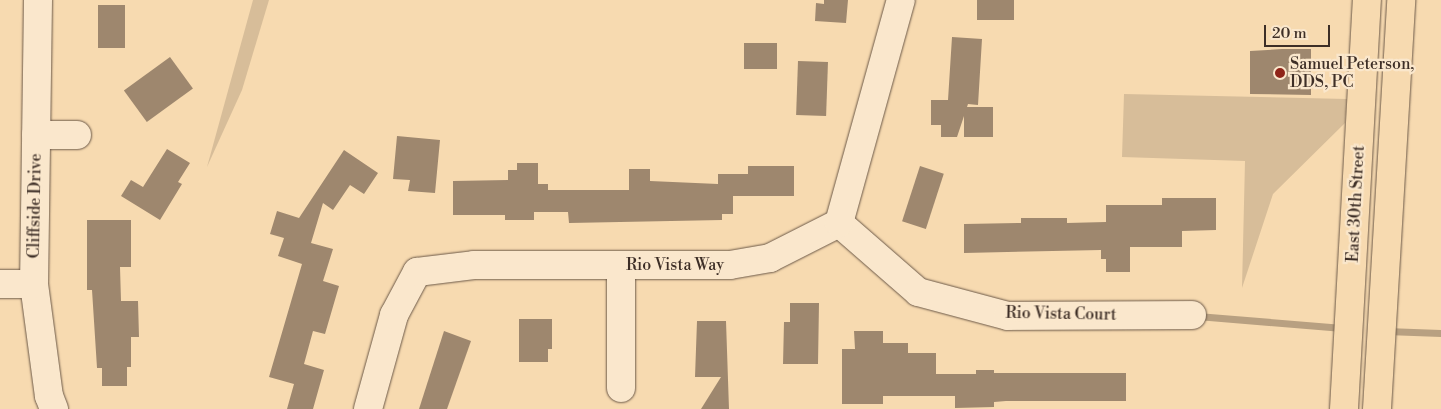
<!DOCTYPE html>
<html>
<head>
<meta charset="utf-8">
<style>
	body { margin:0 }
	#map { position:relative; width:1441px; height:409px; overflow:hidden; background:#f7dab0; font-family:"Libre Bodoni",serif }
	div>[style] { position:absolute }
	.green>* { inset:0; background:#d7bd99 }
	.stream>* { height:7px; margin:-3.5px; padding:0 3.5px; transform-origin:3.5px; border-radius:3.5px; background:#b8a081 }
	.building>* { inset:0; background:#9e876e; transform-origin:0 0 }
	.roads { filter:drop-shadow(0 0 1px #6c5948) drop-shadow(0 0 1px #6c5948) }
	.minor>* { height:28px; margin:-14px; padding:0 14px; transform-origin:14px; border-radius:14px; background:#fae7cc }
	.major>* { height:28px; margin:-14px; padding:0 14px; transform-origin:14px; border-radius:14px; background:#f7dab0 }
	.dots>* { width:14px; height:14px; translate:-50% -50%; box-sizing:border-box; border:2px solid #fae7cc; border-radius:50% }
	span { translate:-50% -50%; white-space:nowrap; text-align:center; line-height:1.15; -webkit-text-stroke:4.5px #fae7cc; paint-order:stroke }
	.poi-label { font-size:16px; color:#3d2e26 }
	.left { translate:0 -50%; text-align:left }
	.street-label { font-size:16px; color:#3d2e26 }
	.scale { position:absolute; left:1264px; top:25px; width:66px; height:22px; box-sizing:border-box; border:2px solid #3d2e26; border-top:0; padding-left:6px; font-size:15px; line-height:18px; white-space:nowrap; color:#3d2e26; -webkit-text-stroke:4px #fae7cc; paint-order:stroke }
</style>
</head>
<body>
<div id="map">
	<div class="green">
		<i style="clip-path:polygon(253px 0,269px 0,242px 90px,207px 167px)"></i>
		<i style="clip-path:polygon(1124px 94px,1347px 99px,1345px 123px,1273px 194px,1242px 288px,1245px 161px,1122px 157px)"></i>
	</div>
	<div class="stream">
		<i style="left:1197px;top:316px;width:146px;rotate:4.7deg"></i>
		<i style="left:1386px;top:331px;width:55px;rotate:2.1deg"></i>
	</div>
	<div class="building">
		<i style="clip-path:polygon(824px 0,848px 0,846px 23px,815px 21px,816px 3px,824px 4px)"></i>
		<i style="left:977px;top:0;width:37px;height:20px"></i>
		<i style="left:98px;top:5px;width:27px;height:43px"></i>
		<i style="clip-path:polygon(952px 37px,982px 39px,978px 105px,968px 104px,967px 107px,993px 107px,993px 137px,964px 137px,964px 116px,957px 137px,941px 137px,941px 125px,931px 125px,931px 100px,948px 100px)"></i>
		<i style="left:744px;top:43px;width:33px;height:26px"></i>
		<i style="clip-path:polygon(1282px 49px,1311px 49px,1311px 95px,1250px 94px,1250px 51px)"></i>
		<i style="left:170px;top:57px;width:39px;height:57px;rotate:54deg"></i>
		<i style="left:798px;top:61px;width:30px;height:54px;rotate:2deg"></i>
		<i style="clip-path:polygon(397px 136px,440px 140px,435px 193px,408px 191px,410px 180px,393px 179px)"></i>
		<i style="clip-path:polygon(167px 149px,190px 163px,178px 182px,182px 184px,160px 220px,121px 196px,131px 180px,143px 187px)"></i>
		<i style="clip-path:polygon(344px 150px,378px 173px,364px 194px,350px 185px,333px 210px,323px 203px,311px 243px,333px 249px,323px 281px,339px 286px,325px 334px,313px 331px,304px 364px,324px 370px,313px 409px,287px 409px,294px 384px,269px 377px,302px 264px,278px 256px,284px 238px,270px 234px,277px 211px,299px 218px)"></i>
		<i style="clip-path:polygon(517px 163px,538px 163px,538px 184px,548px 184px,548px 190px,629px 190px,629px 169px,650px 169px,650px 181px,718px 184px,718px 174px,748px 174px,748px 166px,794px 166px,794px 196px,733px 196px,733px 214px,722px 214px,722px 220px,569px 223px,568px 212px,534px 212px,534px 220px,505px 220px,505px 215px,453px 215px,453px 181px,508px 180px,508px 170px,517px 170px)"></i>
		<i style="left:920px;top:166px;width:25px;height:58px;rotate:18deg"></i>
		<i style="clip-path:polygon(1162px 198px,1216px 198px,1216px 230px,1182px 231px,1182px 247px,1130px 247px,1130px 272px,1106px 272px,1106px 259px,1101px 259px,1101px 250px,964px 253px,964px 224px,1021px 223px,1021px 218px,1067px 218px,1067px 223px,1106px 222px,1106px 205px,1162px 205px)"></i>
		<i style="clip-path:polygon(87px 220px,131px 220px,131px 267px,120px 267px,121px 301px,138px 301px,139px 337px,131px 337px,131px 367px,127px 367px,127px 386px,102px 386px,102px 368px,97px 368px,92px 290px,87px 290px)"></i>
		<i style="clip-path:polygon(790px 303px,819px 303px,818px 364px,783px 364px,784px 322px,790px 322px)"></i>
		<i style="clip-path:polygon(519px 319px,552px 319px,552px 349px,548px 349px,548px 362px,519px 362px)"></i>
		<i style="clip-path:polygon(697px 321px,726px 321px,729px 409px,701px 409px,721px 377px,695px 377px)"></i>
		<i style="clip-path:polygon(444px 331px,471px 341px,447px 409px,419px 409px)"></i>
		<i style="clip-path:polygon(854px 331px,883px 331px,883px 343px,908px 343px,908px 353px,936px 353px,936px 374px,976px 374px,976px 370px,994px 370px,994px 373px,1126px 373px,1126px 401px,1006px 401px,994px 402px,994px 407px,955px 408px,955px 396px,883px 396px,883px 404px,842px 404px,842px 349px,855px 349px)"></i>
	</div>
	<div class="roads">
		<div class="minor">
			<i style="left:38px;top:0;width:284px;rotate:90.8deg"></i>
			<i style="left:34px;top:284px;width:113px;rotate:82.4deg"></i>
			<i style="left:49px;top:396px;width:14px;rotate:69deg"></i>
			<i style="left:36px;top:135px;width:41px"></i>
			<i style="left:839px;top:223px;width:105px;rotate:41.1deg"></i>
			<i style="left:918px;top:292px;width:93px;rotate:14.9deg"></i>
			<i style="left:1008px;top:316px;width:184px;rotate:-0.3deg"></i>
			<i style="left:621px;top:266px;width:122px;rotate:90deg"></i>
			<i style="left:0;top:284px;width:34px"></i>
			<i style="left:368px;top:409px;width:98px;rotate:-74.5deg"></i>
			<i style="left:394px;top:315px;width:49px;rotate:-61.9deg"></i>
			<i style="left:417px;top:272px;width:57px;rotate:-7deg"></i>
			<i style="left:474px;top:265px;width:256px"></i>
			<i style="left:730px;top:265px;width:41px;rotate:-9.9deg"></i>
			<i style="left:770px;top:258px;width:77px;rotate:-26.9deg"></i>
			<i style="left:839px;top:223px;width:231px;rotate:-74.5deg"></i>
		</div>
		<div class="major">
			<i style="left:1344px;top:409px;width:410px;rotate:-86.8deg"></i>
			<i style="left:1377px;top:409px;width:410px;rotate:-86.6deg"></i>
		</div>
	</div>
	<div class="dots">
		<i style="left:1280px;top:73px;background:#8f2418"></i>
	</div>
	<div class="poi-label">
		<span class="left" style="left:1290px;top:73px">Samuel Peterson,<br>DDS, PC</span>
	</div>
	<div class="street-label">
		<span style="left:1356px;top:204px;rotate:-87deg">East 30th Street</span>
		<span style="left:35px;top:206px;rotate:-89deg">Cliffside Drive</span>
		<span style="left:675px;top:265px">Rio Vista Way</span>
		<span style="left:1061px;top:314px;rotate:1deg">Rio Vista Court</span>
	</div>
	<div class="scale">20 m</div>
</div>
</body>
</html>
